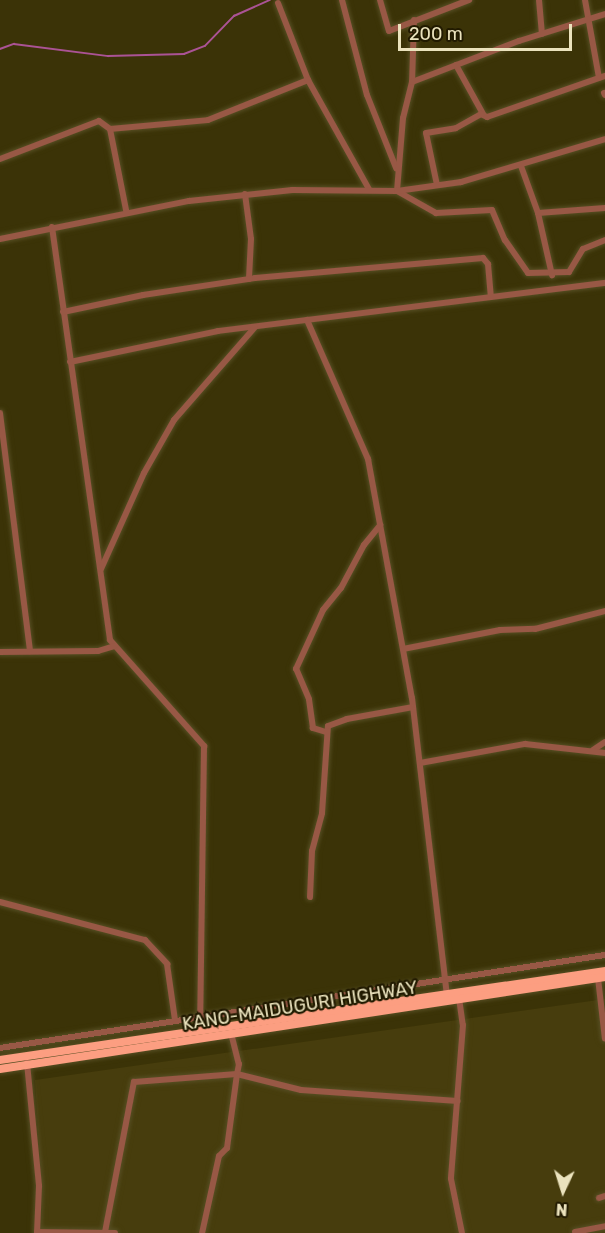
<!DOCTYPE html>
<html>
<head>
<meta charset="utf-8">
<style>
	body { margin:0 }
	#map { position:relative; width:605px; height:1233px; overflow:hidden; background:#3b3307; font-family:Rubik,sans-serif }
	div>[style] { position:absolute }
	.built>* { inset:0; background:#473d0d }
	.stream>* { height:1.5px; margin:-0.75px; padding:0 0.75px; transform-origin:0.75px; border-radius:0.75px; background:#ab5395 }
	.roads { filter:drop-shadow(0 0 2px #574f24) drop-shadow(0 0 2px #574f24) }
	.minor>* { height:6px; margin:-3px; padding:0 3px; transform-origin:3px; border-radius:3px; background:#985845 }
	.highway>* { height:8px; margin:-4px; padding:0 4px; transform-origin:4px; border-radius:4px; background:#fc9e81 }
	span { translate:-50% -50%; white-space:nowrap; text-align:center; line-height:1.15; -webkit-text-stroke:4.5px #211a00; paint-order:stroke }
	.street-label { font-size:18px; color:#ebe3bd }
	.north { position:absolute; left:533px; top:1161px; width:60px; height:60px; -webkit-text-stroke:4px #211a00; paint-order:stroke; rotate:184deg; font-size:16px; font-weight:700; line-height:24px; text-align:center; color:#ebe3bd }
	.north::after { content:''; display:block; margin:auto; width:21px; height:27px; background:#ebe3bd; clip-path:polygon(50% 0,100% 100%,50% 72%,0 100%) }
	.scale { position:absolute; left:398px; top:24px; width:174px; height:27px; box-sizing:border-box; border:3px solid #ebe3bd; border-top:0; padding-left:8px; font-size:18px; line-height:21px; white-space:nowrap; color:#ebe3bd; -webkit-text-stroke:4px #211a00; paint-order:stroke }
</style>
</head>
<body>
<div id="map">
	<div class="built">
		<i style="clip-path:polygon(605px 999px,605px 1233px,41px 1233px,42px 1197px,35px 1080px)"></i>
	</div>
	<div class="stream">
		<i style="left:0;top:49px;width:15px;rotate:-20deg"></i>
		<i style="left:14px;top:44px;width:95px;rotate:7.3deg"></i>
		<i style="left:108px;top:56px;width:76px;rotate:-1.5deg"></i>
		<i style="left:184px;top:54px;width:22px;rotate:-21deg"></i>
		<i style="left:205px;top:46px;width:42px;rotate:-46deg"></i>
		<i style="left:234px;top:16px;width:39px;rotate:-24deg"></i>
	</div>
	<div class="roads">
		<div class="minor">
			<i style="left:342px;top:0;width:98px;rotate:75.3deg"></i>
			<i style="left:367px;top:95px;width:79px;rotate:68.3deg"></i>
			<i style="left:380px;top:0;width:32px;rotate:74deg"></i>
			<i style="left:389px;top:31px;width:86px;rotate:-21.2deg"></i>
			<i style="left:539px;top:0;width:34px;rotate:85deg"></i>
			<i style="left:585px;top:0;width:79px;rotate:79.8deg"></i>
			<i style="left:278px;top:3px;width:83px;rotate:68.7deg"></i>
			<i style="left:414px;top:20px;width:62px;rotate:91.8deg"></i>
			<i style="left:412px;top:82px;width:37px;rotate:104deg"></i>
			<i style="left:403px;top:118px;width:73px;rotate:94.7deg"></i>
			<i style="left:397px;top:191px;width:45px;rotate:29.4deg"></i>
			<i style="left:436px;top:213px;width:56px;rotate:-3.1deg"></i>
			<i style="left:492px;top:210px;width:33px;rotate:67deg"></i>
			<i style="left:505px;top:240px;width:40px;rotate:55.1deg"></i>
			<i style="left:528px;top:273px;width:41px;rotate:-1.4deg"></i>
			<i style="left:569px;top:272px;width:27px;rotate:-59deg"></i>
			<i style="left:583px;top:249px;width:24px;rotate:-22deg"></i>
			<i style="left:456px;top:65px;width:56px;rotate:61.1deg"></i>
			<i style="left:412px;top:82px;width:115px;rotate:-21deg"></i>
			<i style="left:519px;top:41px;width:90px;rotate:-17.4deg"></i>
			<i style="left:604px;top:93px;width:2px;rotate:63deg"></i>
			<i style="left:110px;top:129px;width:98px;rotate:-5.2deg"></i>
			<i style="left:208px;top:120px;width:108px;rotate:-21.8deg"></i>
			<i style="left:308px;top:80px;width:125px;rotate:60.8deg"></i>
			<i style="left:0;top:159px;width:106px;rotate:-21deg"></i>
			<i style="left:99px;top:121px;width:14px;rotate:36deg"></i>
			<i style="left:110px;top:129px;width:83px;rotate:78.8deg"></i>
			<i style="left:521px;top:166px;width:50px;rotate:70.1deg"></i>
			<i style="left:538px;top:213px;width:64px;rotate:77.3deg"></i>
			<i style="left:437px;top:185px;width:53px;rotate:-101.9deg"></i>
			<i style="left:426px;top:133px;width:30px;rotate:-9deg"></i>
			<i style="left:456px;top:128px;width:29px;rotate:-29deg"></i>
			<i style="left:481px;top:114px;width:7px;rotate:27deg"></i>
			<i style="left:487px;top:117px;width:125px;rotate:-19.2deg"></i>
			<i style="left:245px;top:194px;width:45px;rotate:82.4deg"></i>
			<i style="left:251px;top:239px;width:40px;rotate:92.9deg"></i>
			<i style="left:538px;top:213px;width:67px;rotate:-4.3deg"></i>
			<i style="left:52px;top:227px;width:417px;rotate:82deg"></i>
			<i style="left:110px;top:640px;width:142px;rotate:48.4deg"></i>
			<i style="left:204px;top:746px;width:285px;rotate:90.8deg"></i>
			<i style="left:0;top:239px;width:193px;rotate:-11.4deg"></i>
			<i style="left:189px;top:201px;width:104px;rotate:-6.1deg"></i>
			<i style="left:292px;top:190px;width:105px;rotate:0.5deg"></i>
			<i style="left:397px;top:191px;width:65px;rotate:-8deg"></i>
			<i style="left:461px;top:182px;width:150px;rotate:-16.6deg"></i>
			<i style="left:63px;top:312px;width:82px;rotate:-12deg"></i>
			<i style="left:143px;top:295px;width:113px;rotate:-8.6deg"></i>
			<i style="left:255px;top:278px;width:229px;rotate:-5deg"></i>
			<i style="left:483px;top:258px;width:8px;rotate:50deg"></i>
			<i style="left:488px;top:264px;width:33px;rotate:85deg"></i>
			<i style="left:307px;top:320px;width:152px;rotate:66.3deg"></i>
			<i style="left:368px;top:459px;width:243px;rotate:79.6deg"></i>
			<i style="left:412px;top:698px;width:298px;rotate:83.3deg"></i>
			<i style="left:70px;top:362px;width:151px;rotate:-11.8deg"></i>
			<i style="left:218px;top:331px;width:390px;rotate:-7.1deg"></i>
			<i style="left:0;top:413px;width:240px;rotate:82.8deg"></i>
			<i style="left:101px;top:569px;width:105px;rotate:-65.9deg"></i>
			<i style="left:144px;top:473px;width:61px;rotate:-60.5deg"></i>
			<i style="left:174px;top:420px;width:123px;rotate:-48.9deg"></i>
			<i style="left:403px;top:649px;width:99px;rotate:-11.1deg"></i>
			<i style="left:500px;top:630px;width:35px;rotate:-2deg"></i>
			<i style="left:535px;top:629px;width:72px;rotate:-14.4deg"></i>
			<i style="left:0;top:652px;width:98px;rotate:-0.6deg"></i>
			<i style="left:98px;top:651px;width:17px;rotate:-17deg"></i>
			<i style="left:326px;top:732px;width:14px;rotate:-163deg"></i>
			<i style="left:313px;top:728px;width:29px;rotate:-98deg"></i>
			<i style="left:309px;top:699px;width:33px;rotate:-113deg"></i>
			<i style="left:296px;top:669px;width:65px;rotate:-65.4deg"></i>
			<i style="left:323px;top:610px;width:28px;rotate:-51deg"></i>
			<i style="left:341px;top:588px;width:49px;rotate:-61.9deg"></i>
			<i style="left:364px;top:545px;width:26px;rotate:-51deg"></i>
			<i style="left:593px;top:750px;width:14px;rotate:-34deg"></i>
			<i style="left:420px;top:763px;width:107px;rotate:-10.3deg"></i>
			<i style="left:525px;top:744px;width:81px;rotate:6.4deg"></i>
			<i style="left:310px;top:897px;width:46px;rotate:-87.5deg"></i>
			<i style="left:312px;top:851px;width:39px;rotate:-75deg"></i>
			<i style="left:322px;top:813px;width:87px;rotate:-86.1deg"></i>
			<i style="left:328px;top:726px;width:20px;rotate:-20deg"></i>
			<i style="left:347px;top:719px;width:67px;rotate:-10.3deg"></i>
			<i style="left:0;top:902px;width:150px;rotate:14.7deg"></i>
			<i style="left:145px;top:940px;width:33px;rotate:47deg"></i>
			<i style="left:167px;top:964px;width:57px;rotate:81.9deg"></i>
			<i style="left:598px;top:978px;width:61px;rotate:83.5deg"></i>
			<i style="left:459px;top:998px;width:27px;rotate:82deg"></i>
			<i style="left:463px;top:1025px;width:154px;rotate:94.5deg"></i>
			<i style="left:451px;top:1179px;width:55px;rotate:78.5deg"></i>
			<i style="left:231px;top:1033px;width:32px;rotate:76deg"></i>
			<i style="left:239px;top:1064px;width:10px;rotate:101deg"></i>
			<i style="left:237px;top:1074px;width:66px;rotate:14deg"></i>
			<i style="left:301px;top:1090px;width:157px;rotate:4deg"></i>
			<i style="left:0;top:1048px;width:612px;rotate:-8.74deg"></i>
			<i style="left:27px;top:1063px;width:124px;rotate:84.4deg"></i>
			<i style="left:39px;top:1186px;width:47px;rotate:92.4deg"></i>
			<i style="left:599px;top:1198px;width:6px;rotate:-18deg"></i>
			<i style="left:37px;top:1232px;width:78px;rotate:0.7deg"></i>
			<i style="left:105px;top:1232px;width:153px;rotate:-79.1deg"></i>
			<i style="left:134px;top:1082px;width:103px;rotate:-4.4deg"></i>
			<i style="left:237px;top:1074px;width:75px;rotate:97.7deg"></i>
			<i style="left:227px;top:1148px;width:11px;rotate:135deg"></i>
			<i style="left:219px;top:1156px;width:79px;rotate:102.4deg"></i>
			<i style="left:575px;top:1232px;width:31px;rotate:-11deg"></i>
		</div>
		<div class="highway">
			<i style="left:0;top:1060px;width:612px;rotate:-8.37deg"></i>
			<i style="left:0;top:1069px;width:612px;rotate:-8.65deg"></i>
		</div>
	</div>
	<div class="street-label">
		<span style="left:300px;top:1006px;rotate:-9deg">KANO-MAIDUGURI HIGHWAY</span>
	</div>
	<div class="north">N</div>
	<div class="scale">200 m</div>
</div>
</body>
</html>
